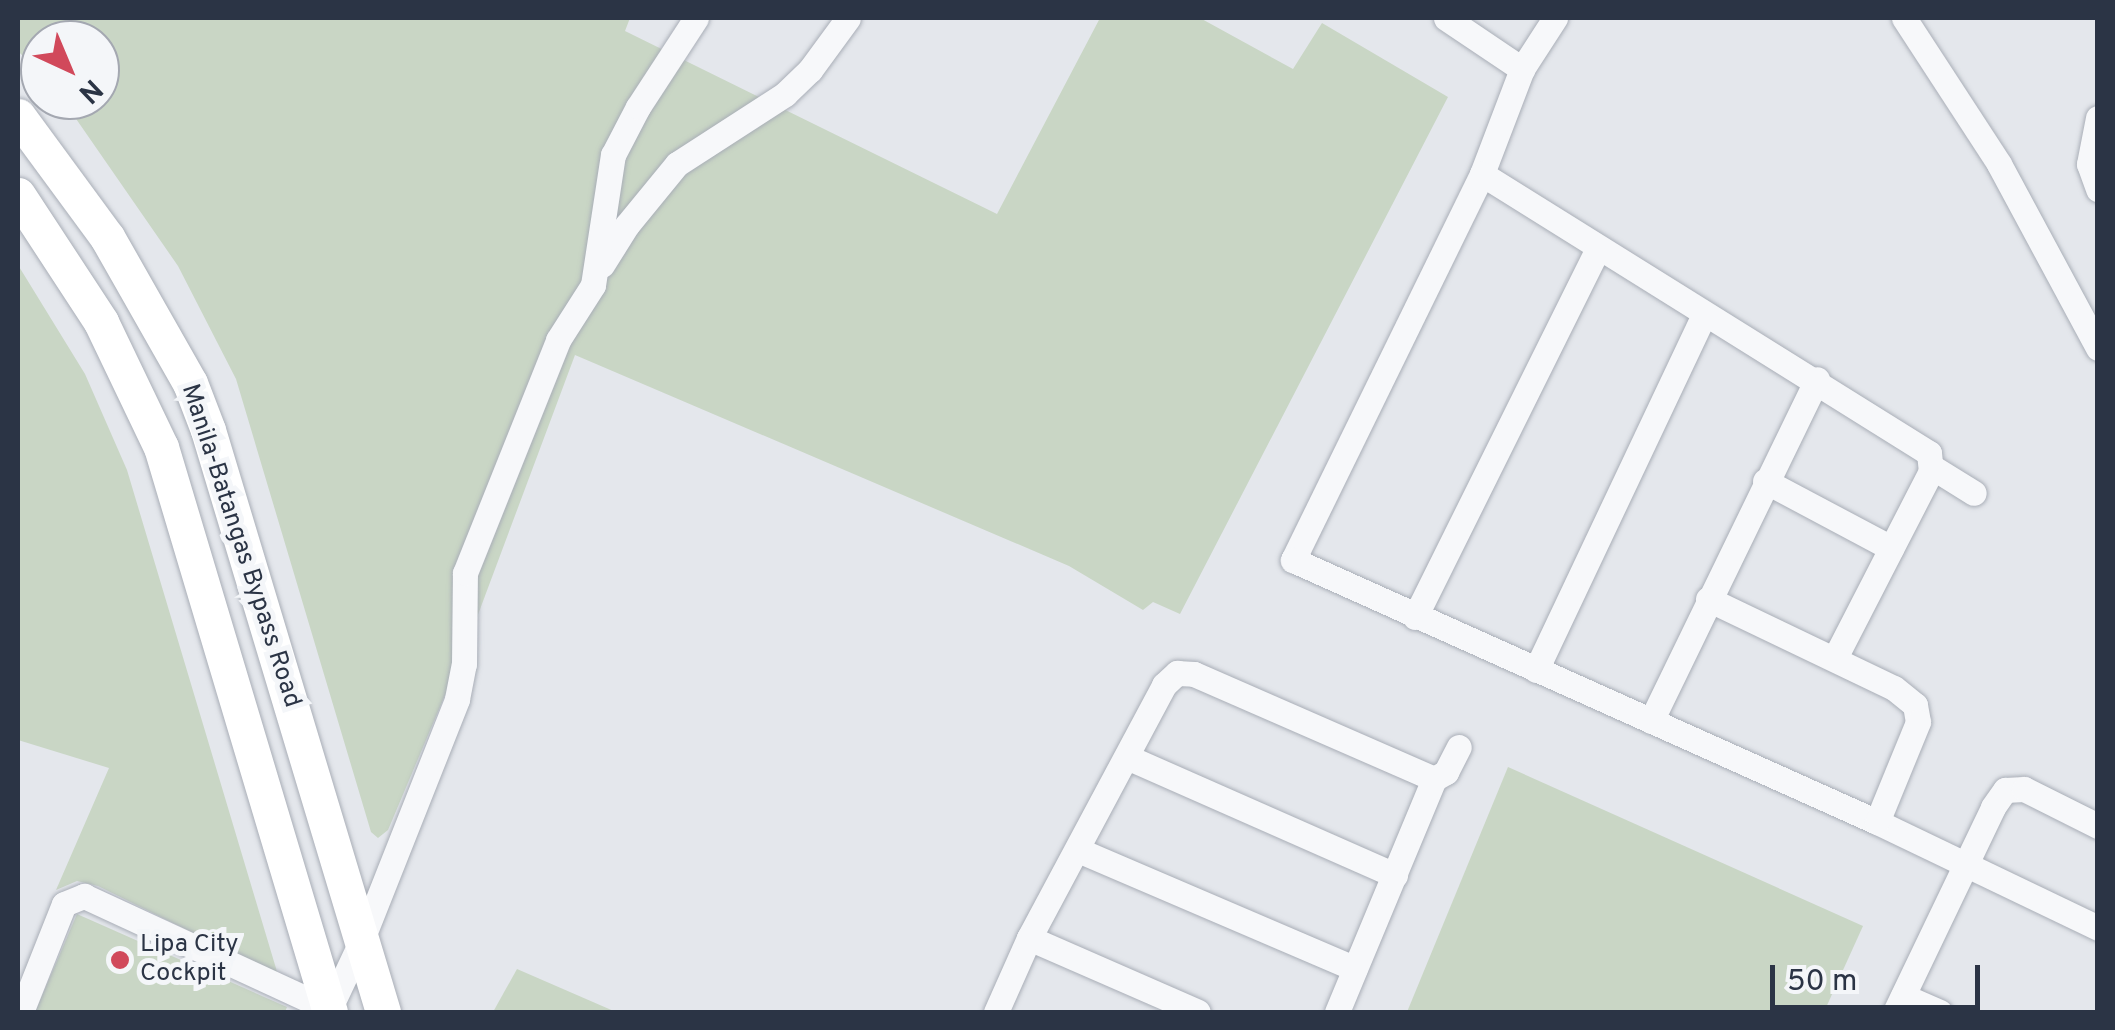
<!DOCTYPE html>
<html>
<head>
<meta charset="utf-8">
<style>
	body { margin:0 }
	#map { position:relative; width:2115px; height:1030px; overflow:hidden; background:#e4e7ec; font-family:Overpass,sans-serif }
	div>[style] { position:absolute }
	.green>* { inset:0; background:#c9d6c5 }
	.roads { filter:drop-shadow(0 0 2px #a9aeb7) drop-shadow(0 0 2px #a9aeb7) }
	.minor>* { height:25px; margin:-12.5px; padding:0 12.5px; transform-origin:12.5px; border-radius:12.5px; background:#f7f8fa }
	.secondary>* { height:35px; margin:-17.5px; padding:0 17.5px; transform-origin:17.5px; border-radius:17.5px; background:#fff }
	.dots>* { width:28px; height:28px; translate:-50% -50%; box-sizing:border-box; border:5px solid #f4f6f9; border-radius:50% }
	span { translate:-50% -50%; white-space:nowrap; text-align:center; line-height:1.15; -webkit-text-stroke:10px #f4f6f9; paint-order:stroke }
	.street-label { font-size:25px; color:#2b3445 }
	.poi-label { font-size:25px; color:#2b3445 }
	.left { translate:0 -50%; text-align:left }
	.frame { position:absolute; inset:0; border:20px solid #2b3445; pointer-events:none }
	.north { position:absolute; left:20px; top:20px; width:100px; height:100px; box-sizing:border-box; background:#f4f6f9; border:2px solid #a4a8b1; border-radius:50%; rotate:136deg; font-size:28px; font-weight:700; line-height:40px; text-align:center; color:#2b3445 }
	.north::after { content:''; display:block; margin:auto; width:35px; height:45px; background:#d1495b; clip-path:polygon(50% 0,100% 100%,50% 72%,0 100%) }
	.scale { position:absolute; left:1770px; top:965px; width:210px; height:45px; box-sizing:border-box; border:5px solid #2b3445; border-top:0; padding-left:12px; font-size:30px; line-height:35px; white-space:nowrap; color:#2b3445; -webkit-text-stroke:8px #f4f6f9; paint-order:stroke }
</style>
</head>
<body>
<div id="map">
	<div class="green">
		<i style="clip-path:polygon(18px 18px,630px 18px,625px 31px,997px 214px,1100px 18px,1200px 18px,1293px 69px,1322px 23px,1448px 97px,1180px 614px,1153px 602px,1143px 610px,1069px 566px,575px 355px,470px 636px,388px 830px,378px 838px,371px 832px,236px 379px,178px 266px,63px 100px,100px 100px,100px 40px,40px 40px,40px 74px,18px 51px)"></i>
		<i style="clip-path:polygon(18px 265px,85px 374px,127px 470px,278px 975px,98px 886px,77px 881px,56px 890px,109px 768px,18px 740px)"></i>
		<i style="clip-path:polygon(1508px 767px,1863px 926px,1824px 1012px,1407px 1012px)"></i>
		<i style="clip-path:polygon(77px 914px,287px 1007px,285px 1012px,35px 1012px)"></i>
		<i style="clip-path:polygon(517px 969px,616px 1012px,493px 1012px)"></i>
	</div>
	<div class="roads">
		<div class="minor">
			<i style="left:1446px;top:18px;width:92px;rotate:33.9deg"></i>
			<i style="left:1555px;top:18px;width:61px;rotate:122.9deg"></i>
			<i style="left:1522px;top:69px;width:112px;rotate:110.9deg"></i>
			<i style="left:1482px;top:174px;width:430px;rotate:116.1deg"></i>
			<i style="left:1293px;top:560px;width:640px;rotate:24.16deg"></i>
			<i style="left:1877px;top:822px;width:245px;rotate:25.6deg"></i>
			<i style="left:1904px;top:18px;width:174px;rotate:56.9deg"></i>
			<i style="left:1999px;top:164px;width:209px;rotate:61.7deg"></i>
			<i style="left:2098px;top:118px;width:47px;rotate:101.1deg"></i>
			<i style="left:2089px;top:164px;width:27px;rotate:70deg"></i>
			<i style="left:1482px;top:174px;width:527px;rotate:31.97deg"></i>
			<i style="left:1929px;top:453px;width:18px;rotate:84deg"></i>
			<i style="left:1931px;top:471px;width:210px;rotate:117.2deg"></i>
			<i style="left:602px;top:265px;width:47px;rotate:-58deg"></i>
			<i style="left:627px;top:225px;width:79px;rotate:-50.7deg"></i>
			<i style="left:677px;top:164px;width:129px;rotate:-32.9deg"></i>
			<i style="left:785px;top:94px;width:35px;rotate:-44deg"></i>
			<i style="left:810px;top:70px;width:64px;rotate:-53.8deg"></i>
			<i style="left:1932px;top:467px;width:49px;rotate:31.8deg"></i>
			<i style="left:1765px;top:481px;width:143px;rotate:28deg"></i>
			<i style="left:1708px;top:599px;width:206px;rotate:25.6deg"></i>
			<i style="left:1894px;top:688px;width:27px;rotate:39deg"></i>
			<i style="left:1915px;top:705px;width:17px;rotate:80deg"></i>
			<i style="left:1918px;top:722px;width:108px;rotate:112.3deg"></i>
			<i style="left:1415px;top:617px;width:410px;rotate:-63.6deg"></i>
			<i style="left:1536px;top:670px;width:394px;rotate:-64.7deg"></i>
			<i style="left:1651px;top:721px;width:380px;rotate:-64.1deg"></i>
			<i style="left:1127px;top:757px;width:293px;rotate:23.8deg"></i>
			<i style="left:1078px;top:850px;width:301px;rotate:23.2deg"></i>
			<i style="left:1029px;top:938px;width:184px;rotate:23.6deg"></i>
			<i style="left:1903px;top:996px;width:40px;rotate:23.4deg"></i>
			<i style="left:21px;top:1012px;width:116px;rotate:-68.3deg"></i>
			<i style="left:64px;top:904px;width:22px;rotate:-22deg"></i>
			<i style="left:84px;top:896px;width:270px;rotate:24.8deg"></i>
			<i style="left:328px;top:1012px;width:77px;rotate:-64.8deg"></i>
			<i style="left:361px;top:942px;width:261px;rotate:-68.4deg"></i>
			<i style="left:457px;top:699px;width:36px;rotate:-79deg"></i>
			<i style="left:464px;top:664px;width:91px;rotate:-89.4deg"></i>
			<i style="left:465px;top:573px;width:251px;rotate:-68.2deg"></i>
			<i style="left:558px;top:340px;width:65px;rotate:-57.5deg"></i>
			<i style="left:593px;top:285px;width:132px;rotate:-81.3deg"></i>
			<i style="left:613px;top:155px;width:54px;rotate:-62.5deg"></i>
			<i style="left:638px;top:107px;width:106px;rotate:-56.9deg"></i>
			<i style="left:996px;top:1012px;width:81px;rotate:-66deg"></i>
			<i style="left:1029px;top:938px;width:287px;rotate:-61.9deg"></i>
			<i style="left:1164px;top:685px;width:18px;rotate:-43deg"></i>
			<i style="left:1177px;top:673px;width:17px;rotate:3deg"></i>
			<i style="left:1194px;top:674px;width:262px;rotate:23.6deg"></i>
			<i style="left:1337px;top:1012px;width:252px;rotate:-67.4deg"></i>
			<i style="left:1434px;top:779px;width:14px;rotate:-30deg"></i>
			<i style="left:1446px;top:772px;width:28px;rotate:-63deg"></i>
			<i style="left:1895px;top:1012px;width:227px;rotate:-64.4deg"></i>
			<i style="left:1993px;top:807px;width:21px;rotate:-55deg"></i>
			<i style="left:2005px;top:790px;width:19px;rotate:-3deg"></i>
			<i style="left:2024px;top:789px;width:83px;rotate:26.6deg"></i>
		</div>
		<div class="secondary">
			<i style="left:18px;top:116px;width:150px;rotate:53.7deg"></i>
			<i style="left:107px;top:237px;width:168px;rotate:60.4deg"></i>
			<i style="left:190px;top:383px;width:50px;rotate:69deg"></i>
			<i style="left:208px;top:430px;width:608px;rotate:73.26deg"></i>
			<i style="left:18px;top:195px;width:152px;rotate:56.8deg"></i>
			<i style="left:101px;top:322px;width:139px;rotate:64.4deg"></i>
			<i style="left:161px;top:447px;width:590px;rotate:73.35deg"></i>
		</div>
	</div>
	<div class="dots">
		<i style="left:120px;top:960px;background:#d1495b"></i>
	</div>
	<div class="street-label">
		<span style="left:240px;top:546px;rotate:72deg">Manila-Batangas Bypass Road</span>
	</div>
	<div class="poi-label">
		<span class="left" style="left:140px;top:960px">Lipa City<br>Cockpit</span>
	</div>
	<div class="frame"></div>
	<div class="north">N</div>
	<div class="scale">50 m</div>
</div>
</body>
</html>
